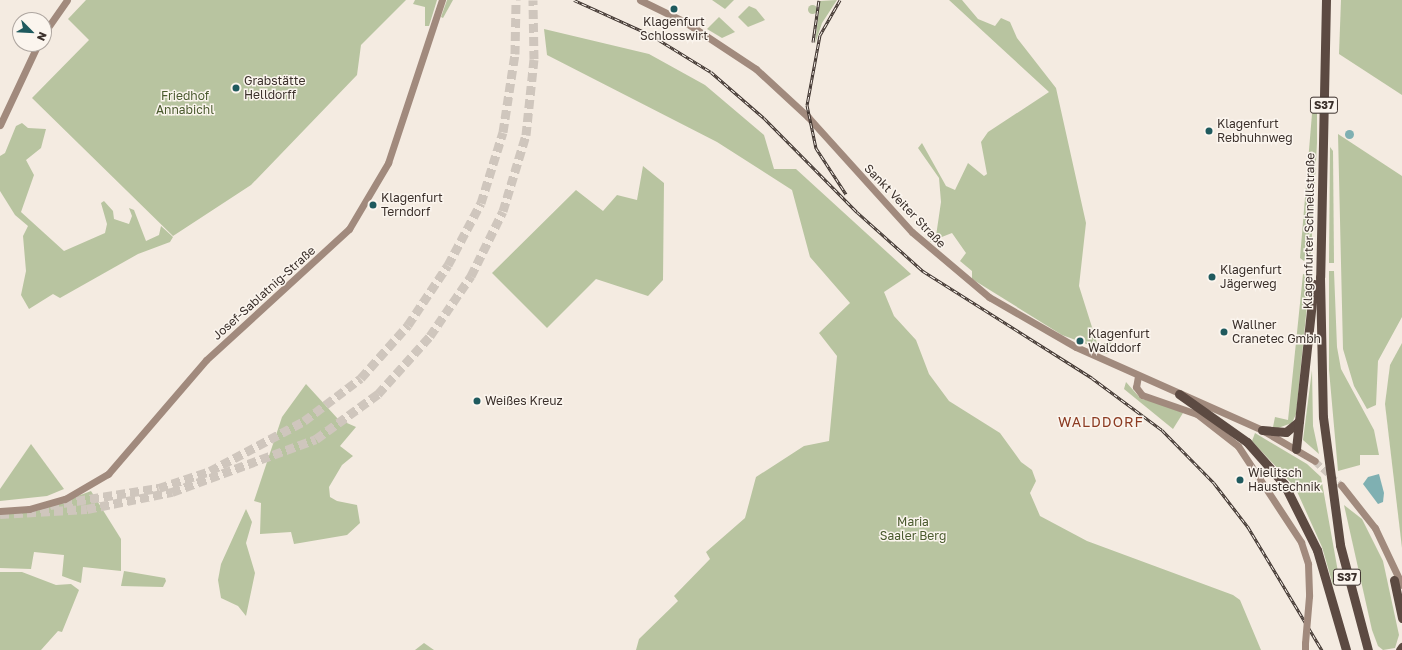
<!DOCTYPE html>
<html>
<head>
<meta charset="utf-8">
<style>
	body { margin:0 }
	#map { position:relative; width:1402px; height:650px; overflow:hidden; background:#f4ebe1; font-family:"Golos Text",sans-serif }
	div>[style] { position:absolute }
	.green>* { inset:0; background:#b8c4a0 }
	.round { border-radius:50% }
	.water>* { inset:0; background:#7fb0b2 }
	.secondary-tunnel>* { height:7px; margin-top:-3.5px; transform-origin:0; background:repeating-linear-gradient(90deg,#cfc6bd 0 7px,transparent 0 10.5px) }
	.highway-tunnel>* { height:9px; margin-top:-4.5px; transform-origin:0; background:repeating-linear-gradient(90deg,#cfc6bd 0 9px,transparent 0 13.5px) }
	.secondary>* { height:7px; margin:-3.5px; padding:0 3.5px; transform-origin:3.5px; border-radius:3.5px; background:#a18a7d }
	.highway>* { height:9px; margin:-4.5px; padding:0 4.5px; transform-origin:4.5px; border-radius:4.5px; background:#5c4a42 }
	.rail>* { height:3px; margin-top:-1.5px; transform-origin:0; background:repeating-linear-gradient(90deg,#fbf5ee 0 4.5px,#3b302b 0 9px); box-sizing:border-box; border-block:1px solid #3b302b }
	.secondary-bridge>* { height:7px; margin:-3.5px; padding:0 3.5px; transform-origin:3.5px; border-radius:3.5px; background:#a18a7d }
	.dots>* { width:11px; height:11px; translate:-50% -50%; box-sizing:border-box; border:2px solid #fbf5ee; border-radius:50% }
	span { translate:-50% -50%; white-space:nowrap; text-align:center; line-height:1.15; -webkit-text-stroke:3px #fbf5ee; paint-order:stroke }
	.shield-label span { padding:1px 3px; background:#fbf5ee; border:1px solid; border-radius:3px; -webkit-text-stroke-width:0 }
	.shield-label { font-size:11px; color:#3b302b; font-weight:700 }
	.poi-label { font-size:12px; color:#3b302b }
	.left { translate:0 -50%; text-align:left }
	.park-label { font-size:12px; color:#4a5a2e }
	.street-label { font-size:12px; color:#3b302b }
	.quarter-label { font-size:14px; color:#8c3b22; letter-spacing:1px }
	.north { position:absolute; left:12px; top:12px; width:40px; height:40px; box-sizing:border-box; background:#fbf5ee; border:1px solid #aea6a0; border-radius:50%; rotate:114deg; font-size:11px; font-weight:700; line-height:16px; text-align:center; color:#3b302b }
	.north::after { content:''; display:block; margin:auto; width:14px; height:18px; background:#1f5a5e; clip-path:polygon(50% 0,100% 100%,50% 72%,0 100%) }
</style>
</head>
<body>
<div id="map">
	<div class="green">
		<i style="clip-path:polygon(86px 0,406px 0,361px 45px,357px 75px,251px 185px,173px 236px,32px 98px,89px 40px,68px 19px)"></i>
		<i style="clip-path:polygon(415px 0,437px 0,429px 26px,425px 26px,425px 7px,413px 4px)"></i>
		<i style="clip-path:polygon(447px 0,453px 0,443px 18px,441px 17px)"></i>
		<i style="clip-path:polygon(712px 0,734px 0,725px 9px)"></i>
		<i style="clip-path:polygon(837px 0,822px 23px,815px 44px,820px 1px)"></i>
		<i style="clip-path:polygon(949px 0,962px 0,978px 19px,995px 26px,1001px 18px,1010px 22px,1017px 38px,1056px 88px,1086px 223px,1079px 286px,1097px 343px,1092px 346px,1062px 335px,972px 279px,972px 271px,960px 261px,966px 253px,952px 233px,929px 242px,936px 236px,941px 202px,939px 178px,918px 148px,922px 143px,946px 186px,955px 190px,968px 163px,984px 176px,987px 174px,981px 142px,988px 132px,1049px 92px)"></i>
		<i style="clip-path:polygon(1341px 0,1402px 0,1402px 95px,1339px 54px)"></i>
		<i class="round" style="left:807.5px;top:4.5px;width:9px;height:9px"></i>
		<i style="clip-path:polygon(749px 6px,756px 9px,765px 20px,748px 27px,738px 17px)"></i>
		<i style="clip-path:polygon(719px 17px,735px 32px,722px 38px,707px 29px)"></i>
		<i style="clip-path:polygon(544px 29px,649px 54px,705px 85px,764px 135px,774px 169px,796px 169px,911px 274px,884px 292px,894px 316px,916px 340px,929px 374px,949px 401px,1000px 433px,1021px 462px,1032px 470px,1036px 481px,1030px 493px,1040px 516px,1087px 541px,1233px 595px,1240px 600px,1261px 650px,636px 650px,639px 639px,678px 601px,674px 596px,710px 559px,706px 552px,745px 518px,756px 477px,804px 446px,829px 441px,837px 356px,819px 333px,850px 303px,810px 257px,792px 190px,717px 142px,547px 55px)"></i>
		<i style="clip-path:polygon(1313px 102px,1317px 102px,1317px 143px,1311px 253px,1304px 261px,1300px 258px)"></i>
		<i style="clip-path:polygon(22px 123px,28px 128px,46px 129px,41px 148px,26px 160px,34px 175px,21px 212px,64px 251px,105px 233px,107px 224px,101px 203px,104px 201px,113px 211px,114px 219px,129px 224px,132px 216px,129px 208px,134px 210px,146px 241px,159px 235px,161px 226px,173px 237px,170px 242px,138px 254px,60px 298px,53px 294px,29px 309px,21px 295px,26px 271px,23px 236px,28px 226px,15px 215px,0 191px,0 156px,5px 153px,16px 126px)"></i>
		<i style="clip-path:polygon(1338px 134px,1402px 176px,1402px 317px,1378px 361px,1376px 405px,1367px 409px,1354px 386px,1343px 349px)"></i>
		<i style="clip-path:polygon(1330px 147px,1333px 151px,1334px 263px,1329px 263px)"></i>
		<i style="clip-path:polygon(643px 166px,664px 183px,663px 280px,648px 296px,596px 279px,547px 328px,492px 273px,576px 190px,603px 211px,617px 195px,637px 200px)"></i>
		<i style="clip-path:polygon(1329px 271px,1334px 271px,1337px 347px,1341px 369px,1374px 430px,1379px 455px,1360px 455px,1360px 465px,1338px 471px,1329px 370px)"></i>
		<i style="clip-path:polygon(1303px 274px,1310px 276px,1296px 414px,1292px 423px,1278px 428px,1273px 427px,1275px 417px,1288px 420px)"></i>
		<i style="clip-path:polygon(1113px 338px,1107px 354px,1093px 351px)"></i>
		<i style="clip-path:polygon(1402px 343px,1402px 548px,1385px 404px,1390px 365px)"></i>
		<i style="clip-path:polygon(1312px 370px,1313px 426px,1319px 454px,1303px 440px)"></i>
		<i style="clip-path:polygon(1126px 382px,1141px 399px,1170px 405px,1183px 413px,1173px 429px,1124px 389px)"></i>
		<i style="clip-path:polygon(306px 384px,338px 419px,356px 427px,340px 446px,353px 456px,342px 465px,329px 487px,330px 497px,337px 501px,357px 505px,360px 523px,347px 535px,294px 544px,291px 532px,260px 534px,261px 503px,254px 501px,282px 417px)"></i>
		<i style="clip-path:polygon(1255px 433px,1307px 464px,1321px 477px,1340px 583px,1333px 585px,1322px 547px,1295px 487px,1252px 441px)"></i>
		<i style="clip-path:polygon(31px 444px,64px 489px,47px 496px,0 501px,0 489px)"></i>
		<i style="clip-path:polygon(91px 491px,121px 539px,121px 571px,83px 567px,81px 583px,62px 576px,64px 555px,34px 552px,31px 569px,0 568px,0 515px,41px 510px)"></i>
		<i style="clip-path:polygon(1344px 505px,1362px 519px,1383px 561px,1399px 635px,1395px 648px,1383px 650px,1378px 646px,1372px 630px)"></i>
		<i style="clip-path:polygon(246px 509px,252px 522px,246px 543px,255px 573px,246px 616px,238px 606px,221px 598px,218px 580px,221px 564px)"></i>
		<i style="clip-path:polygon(124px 571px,165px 578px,166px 581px,163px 587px,121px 586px)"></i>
		<i style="clip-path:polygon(0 572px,22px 572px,56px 585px,71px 584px,79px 590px,62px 632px,58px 631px,41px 650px,0 650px)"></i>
		<i style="clip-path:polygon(424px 643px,434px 650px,415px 650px)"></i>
	</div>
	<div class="water">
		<i class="round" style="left:1344.5px;top:129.5px;width:9px;height:9px"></i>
		<i style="clip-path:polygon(1379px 474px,1384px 493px,1383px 502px,1378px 504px,1363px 484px,1368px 477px)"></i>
	</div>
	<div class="secondary-tunnel">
		<i style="left:1315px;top:461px;width:35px;rotate:43deg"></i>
	</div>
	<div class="highway-tunnel">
		<i style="left:50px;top:505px;width:110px;rotate:-8.9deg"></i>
		<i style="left:159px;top:488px;width:54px;rotate:-18.4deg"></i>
		<i style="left:210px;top:471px;width:106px;rotate:-28deg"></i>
		<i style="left:304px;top:421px;width:71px;rotate:-37deg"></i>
		<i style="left:361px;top:378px;width:71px;rotate:-48.4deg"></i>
		<i style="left:408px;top:325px;width:72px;rotate:-56.3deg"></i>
		<i style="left:448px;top:265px;width:70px;rotate:-62deg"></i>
		<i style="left:481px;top:203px;width:74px;rotate:-72.8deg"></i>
		<i style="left:503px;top:132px;width:79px;rotate:-81.3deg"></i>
		<i style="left:515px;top:54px;width:54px;rotate:-88.9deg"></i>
		<i style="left:0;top:514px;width:87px;rotate:-3.3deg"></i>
		<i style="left:87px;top:509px;width:87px;rotate:-11.3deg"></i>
		<i style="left:172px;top:492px;width:153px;rotate:-20.2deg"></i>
		<i style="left:316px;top:439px;width:77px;rotate:-36deg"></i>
		<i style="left:378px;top:394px;width:78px;rotate:-48.1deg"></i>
		<i style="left:430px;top:336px;width:73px;rotate:-55.7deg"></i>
		<i style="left:471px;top:276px;width:72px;rotate:-63.8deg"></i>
		<i style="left:503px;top:211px;width:79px;rotate:-73.2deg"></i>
		<i style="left:526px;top:135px;width:76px;rotate:-84deg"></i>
		<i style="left:534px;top:59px;width:59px;rotate:-91deg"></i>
	</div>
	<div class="secondary">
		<i style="left:640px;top:0;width:50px;rotate:26.1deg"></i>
		<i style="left:685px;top:22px;width:85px;rotate:33.5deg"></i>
		<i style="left:756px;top:69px;width:71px;rotate:42.7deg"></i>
		<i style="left:808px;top:117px;width:155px;rotate:47.9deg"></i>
		<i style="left:912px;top:232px;width:101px;rotate:40.2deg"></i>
		<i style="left:989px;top:297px;width:100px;rotate:29.9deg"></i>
		<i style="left:1076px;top:347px;width:204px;rotate:24deg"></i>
		<i style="left:1262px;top:430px;width:61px;rotate:30.3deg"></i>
		<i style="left:44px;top:33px;width:40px;rotate:-55.1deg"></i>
		<i style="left:0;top:125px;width:89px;rotate:-64.9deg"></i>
		<i style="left:1138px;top:376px;width:11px;rotate:100deg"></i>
		<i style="left:1136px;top:387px;width:10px;rotate:53deg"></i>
		<i style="left:1142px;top:395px;width:58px;rotate:19.1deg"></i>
		<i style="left:1197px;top:414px;width:52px;rotate:38deg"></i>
		<i style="left:1238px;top:446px;width:115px;rotate:56.7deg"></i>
		<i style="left:1301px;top:542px;width:23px;rotate:72deg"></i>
		<i style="left:1308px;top:564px;width:32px;rotate:88deg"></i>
		<i style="left:1341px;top:485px;width:55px;rotate:51.7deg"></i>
		<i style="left:1375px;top:528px;width:63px;rotate:64.7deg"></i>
		<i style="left:0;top:511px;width:29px;rotate:-4deg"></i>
		<i style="left:29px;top:509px;width:37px;rotate:-16deg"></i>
		<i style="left:65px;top:499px;width:50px;rotate:-30.2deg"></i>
		<i style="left:108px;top:474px;width:150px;rotate:-49.3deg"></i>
		<i style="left:206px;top:360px;width:194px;rotate:-42.5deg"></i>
		<i style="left:349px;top:229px;width:77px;rotate:-59.4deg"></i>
		<i style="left:388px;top:163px;width:172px;rotate:-71.7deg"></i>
		<i style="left:1305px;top:650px;width:7px;rotate:-90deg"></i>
	</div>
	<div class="highway">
		<i style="left:1326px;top:0;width:277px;rotate:91.2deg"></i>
		<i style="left:1320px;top:277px;width:140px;rotate:88.8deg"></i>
		<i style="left:1323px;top:417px;width:129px;rotate:82.4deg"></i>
		<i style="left:1340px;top:545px;width:109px;rotate:75.1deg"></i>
		<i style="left:1179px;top:394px;width:83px;rotate:35.2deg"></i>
		<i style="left:1247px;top:442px;width:56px;rotate:48.6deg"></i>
		<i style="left:1284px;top:484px;width:74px;rotate:63.4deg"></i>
		<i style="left:1317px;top:550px;width:104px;rotate:73.8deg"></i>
		<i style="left:1262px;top:430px;width:24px;rotate:5deg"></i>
		<i style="left:1286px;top:432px;width:17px;rotate:-40deg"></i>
		<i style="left:1296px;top:449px;width:166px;rotate:-83.8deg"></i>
		<i style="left:1394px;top:580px;width:39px;rotate:78deg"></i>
		<i style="left:1400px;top:650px;width:4px;rotate:-56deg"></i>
	</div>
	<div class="rail">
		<i style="left:574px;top:0;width:85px;rotate:24.4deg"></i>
		<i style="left:651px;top:35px;width:70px;rotate:31.7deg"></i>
		<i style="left:711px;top:72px;width:70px;rotate:41deg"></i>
		<i style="left:764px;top:118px;width:132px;rotate:45.3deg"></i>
		<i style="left:857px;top:212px;width:89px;rotate:41.8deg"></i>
		<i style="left:923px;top:271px;width:200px;rotate:32.3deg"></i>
		<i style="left:1092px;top:378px;width:87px;rotate:36.6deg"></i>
		<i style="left:1162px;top:430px;width:74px;rotate:45.5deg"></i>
		<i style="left:1214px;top:483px;width:56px;rotate:52.3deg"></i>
		<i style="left:1248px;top:527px;width:144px;rotate:59deg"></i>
		<i style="left:840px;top:0;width:40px;rotate:119.7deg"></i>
		<i style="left:820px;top:35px;width:71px;rotate:100.5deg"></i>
		<i style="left:807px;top:105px;width:44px;rotate:78.2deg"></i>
		<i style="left:816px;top:148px;width:55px;rotate:56.9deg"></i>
		<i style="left:813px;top:42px;width:42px;rotate:-81.9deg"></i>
	</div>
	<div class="secondary-bridge">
		<i style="left:1305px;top:643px;width:47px;rotate:-85.1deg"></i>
	</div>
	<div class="dots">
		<i style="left:674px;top:9px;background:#1f5a5e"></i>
		<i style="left:236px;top:88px;background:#1f5a5e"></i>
		<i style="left:1209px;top:131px;background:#1f5a5e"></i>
		<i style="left:373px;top:205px;background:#1f5a5e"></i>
		<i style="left:1212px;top:277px;background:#1f5a5e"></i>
		<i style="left:1224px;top:332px;background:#1f5a5e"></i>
		<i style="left:1080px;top:341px;background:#1f5a5e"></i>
		<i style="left:477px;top:401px;background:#1f5a5e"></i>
		<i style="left:1240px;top:480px;background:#1f5a5e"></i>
	</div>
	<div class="shield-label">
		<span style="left:1324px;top:105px">S37</span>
		<span style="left:1347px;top:577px">S37</span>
	</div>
	<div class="poi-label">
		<span style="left:674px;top:29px">Klagenfurt<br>Schlosswirt</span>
		<span class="left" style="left:244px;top:88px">Grabstätte<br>Helldorff</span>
		<span class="left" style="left:1217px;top:131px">Klagenfurt<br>Rebhuhnweg</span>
		<span class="left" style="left:381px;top:205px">Klagenfurt<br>Terndorf</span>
		<span class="left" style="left:1220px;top:277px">Klagenfurt<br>Jägerweg</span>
		<span class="left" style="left:1232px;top:332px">Wallner<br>Cranetec Gmbh</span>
		<span class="left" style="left:1088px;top:341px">Klagenfurt<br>Walddorf</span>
		<span class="left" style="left:485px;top:401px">Weißes Kreuz</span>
		<span class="left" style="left:1248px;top:480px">Wielitsch<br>Haustechnik</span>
	</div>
	<div class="park-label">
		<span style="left:185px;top:103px">Friedhof<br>Annabichl</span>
		<span style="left:913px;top:529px">Maria<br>Saaler Berg</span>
	</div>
	<div class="street-label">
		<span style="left:905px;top:206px;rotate:46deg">Sankt Veiter Straße</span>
		<span style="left:1309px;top:231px;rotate:-89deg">Klagenfurter Schnellstraße</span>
		<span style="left:264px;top:293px;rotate:-42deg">Josef-Sablatnig-Straße</span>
	</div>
	<div class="quarter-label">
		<span style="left:1101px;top:422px">WALDDORF</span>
	</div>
	<div class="north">N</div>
</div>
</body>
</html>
